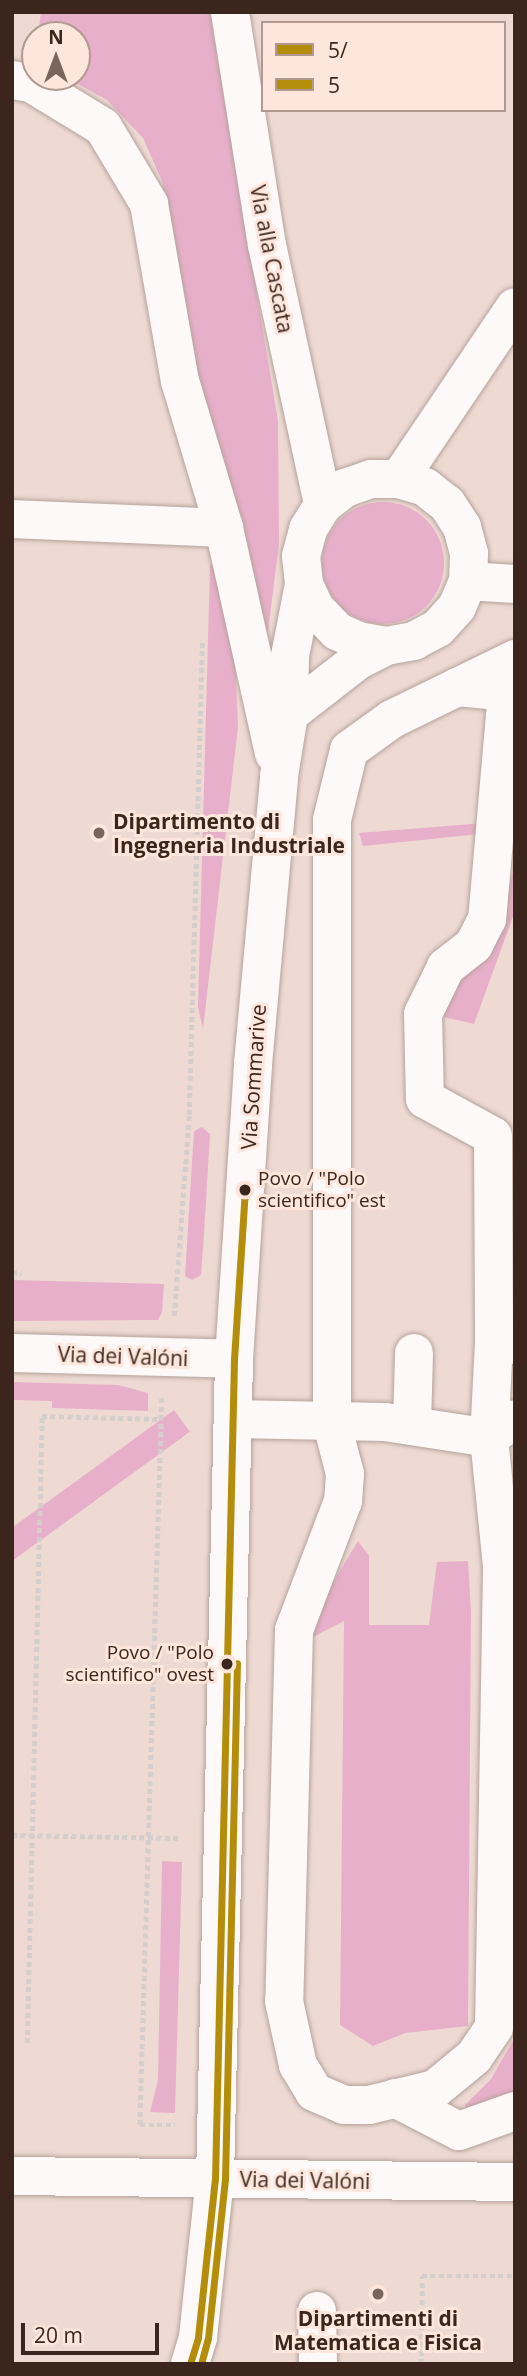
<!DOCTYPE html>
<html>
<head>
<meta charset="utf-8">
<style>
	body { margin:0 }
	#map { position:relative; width:527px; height:2376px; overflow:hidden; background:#eedad3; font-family:"Open Sans",sans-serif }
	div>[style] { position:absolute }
	.green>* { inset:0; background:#e8afca; transform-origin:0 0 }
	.round { border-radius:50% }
	.path>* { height:4.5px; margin-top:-2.25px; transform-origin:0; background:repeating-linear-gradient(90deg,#d4cecc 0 5px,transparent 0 8.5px) }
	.roads { filter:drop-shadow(0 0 2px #b5a29b) drop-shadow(0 0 2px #b5a29b) }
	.minor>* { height:38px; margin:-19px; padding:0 19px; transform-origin:19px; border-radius:19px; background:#fcf9f8 }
	.bus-1>* { height:7px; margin:-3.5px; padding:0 3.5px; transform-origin:3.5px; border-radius:3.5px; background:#b48d0a }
	.bus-2>* { height:7px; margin:-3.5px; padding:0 3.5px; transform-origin:3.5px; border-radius:3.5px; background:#b48d0a }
	.dots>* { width:19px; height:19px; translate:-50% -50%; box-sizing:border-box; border:4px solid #fee6dc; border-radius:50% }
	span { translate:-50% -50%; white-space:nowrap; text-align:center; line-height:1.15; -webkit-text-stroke:6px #fee6dc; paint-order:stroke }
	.bus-label { font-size:19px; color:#3c251c }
	.left { translate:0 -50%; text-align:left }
	.right { translate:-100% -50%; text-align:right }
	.street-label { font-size:21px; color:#3c251c }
	.poi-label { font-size:21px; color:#3c251c; font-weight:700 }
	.frame { position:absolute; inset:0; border:14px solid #3c251c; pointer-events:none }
	.legend { position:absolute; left:261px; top:21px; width:245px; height:91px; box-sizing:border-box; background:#fee6dc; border:2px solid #b0998f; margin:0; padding:9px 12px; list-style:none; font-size:21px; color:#3c251c }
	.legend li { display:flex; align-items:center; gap:14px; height:35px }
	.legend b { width:35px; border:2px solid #b0998f }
	.north { position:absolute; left:21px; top:21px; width:70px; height:70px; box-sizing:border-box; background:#fee6dc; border:2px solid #b0998f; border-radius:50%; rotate:0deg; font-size:19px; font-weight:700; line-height:28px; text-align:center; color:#3c251c }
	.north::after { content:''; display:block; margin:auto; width:24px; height:32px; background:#7a645c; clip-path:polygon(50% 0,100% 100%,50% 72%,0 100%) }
	.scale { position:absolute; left:21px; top:2323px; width:138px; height:32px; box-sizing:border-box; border:4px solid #3c251c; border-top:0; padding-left:9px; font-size:21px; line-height:24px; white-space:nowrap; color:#3c251c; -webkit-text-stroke:5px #fee6dc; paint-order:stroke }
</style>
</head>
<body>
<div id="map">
	<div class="green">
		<i style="clip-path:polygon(41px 12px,210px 12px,278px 421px,279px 543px,265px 656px,195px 383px,162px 181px,143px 138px,107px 100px,65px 77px,77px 77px,77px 35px,38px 35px)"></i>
		<i class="round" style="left:322px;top:502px;width:122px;height:122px"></i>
		<i style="clip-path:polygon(210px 565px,221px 565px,235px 658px,238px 727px,203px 1029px,198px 1007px)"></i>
		<i style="clip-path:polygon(484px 823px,480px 834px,363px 846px,359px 833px)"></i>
		<i style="clip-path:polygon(515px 864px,515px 911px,474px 1024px,439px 1016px,507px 894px)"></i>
		<i style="clip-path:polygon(202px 1127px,210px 1134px,204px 1234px,201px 1275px,192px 1280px,185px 1276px,194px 1131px)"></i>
		<i style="clip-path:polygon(12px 1280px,164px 1284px,162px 1312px,158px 1320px,12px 1321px)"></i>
		<i style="clip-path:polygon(12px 1382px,118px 1385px,148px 1393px,148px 1411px,52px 1408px,52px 1401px,12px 1400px)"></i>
		<i style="left:174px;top:1410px;width:27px;height:403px;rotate:54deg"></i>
		<i style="clip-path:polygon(358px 1541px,369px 1556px,369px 1625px,429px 1625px,437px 1562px,468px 1561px,471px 1612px,468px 2026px,405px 2033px,373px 2046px,340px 2025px,344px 1621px,313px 1637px,329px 1589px)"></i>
		<i style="clip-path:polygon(162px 1861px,182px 1862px,175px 2113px,150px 2112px,158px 2080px)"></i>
		<i style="clip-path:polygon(515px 2037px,515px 2093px,467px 2119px,465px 2105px,491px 2079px)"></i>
	</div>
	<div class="path">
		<i style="left:12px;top:1272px;width:10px;rotate:6deg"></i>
		<i style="left:174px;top:1316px;width:202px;rotate:-85.7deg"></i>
		<i style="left:189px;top:1115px;width:475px;rotate:-88.4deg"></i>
		<i style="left:162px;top:1398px;width:727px;rotate:91.73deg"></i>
		<i style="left:140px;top:2125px;width:35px"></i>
		<i style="left:12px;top:1835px;width:167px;rotate:1deg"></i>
		<i style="left:27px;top:2043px;width:627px;rotate:-88.63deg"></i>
		<i style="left:42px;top:1416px;width:120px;rotate:1.4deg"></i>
		<i style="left:421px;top:2364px;width:88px;rotate:-89.3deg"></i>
		<i style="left:422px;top:2276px;width:93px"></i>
	</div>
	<div class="roads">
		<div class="minor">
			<i style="left:230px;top:12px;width:236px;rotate:81deg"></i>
			<i style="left:267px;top:245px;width:266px;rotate:77.8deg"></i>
			<i style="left:12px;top:80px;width:19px;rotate:9deg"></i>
			<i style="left:31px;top:83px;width:84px;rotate:31.4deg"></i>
			<i style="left:103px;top:127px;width:90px;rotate:59.1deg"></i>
			<i style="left:149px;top:204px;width:180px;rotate:80.1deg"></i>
			<i style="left:180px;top:381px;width:153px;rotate:73.3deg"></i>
			<i style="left:224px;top:528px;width:231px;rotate:77.5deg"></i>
			<i style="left:399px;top:479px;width:207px;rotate:-56deg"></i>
			<i style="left:12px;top:519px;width:212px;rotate:2.4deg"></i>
			<i style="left:468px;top:581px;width:47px;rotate:3.7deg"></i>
			<i style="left:515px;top:659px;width:137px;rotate:154deg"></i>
			<i style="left:392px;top:719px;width:53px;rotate:144.2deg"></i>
			<i style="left:349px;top:750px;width:72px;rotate:103.7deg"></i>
			<i style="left:332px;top:820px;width:604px;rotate:90deg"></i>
			<i style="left:332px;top:1424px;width:52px;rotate:75.4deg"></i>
			<i style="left:345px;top:1474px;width:27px;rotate:94deg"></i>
			<i style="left:343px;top:1501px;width:138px;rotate:110.8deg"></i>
			<i style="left:294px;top:1630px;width:371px;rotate:91.5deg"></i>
			<i style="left:284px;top:2001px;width:66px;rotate:77.7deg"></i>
			<i style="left:298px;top:2065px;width:31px;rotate:59deg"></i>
			<i style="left:314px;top:2092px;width:33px;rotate:23deg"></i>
			<i style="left:344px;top:2105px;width:25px"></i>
			<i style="left:369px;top:2105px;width:68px;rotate:-13.6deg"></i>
			<i style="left:435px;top:2089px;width:50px;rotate:-39.4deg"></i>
			<i style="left:474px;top:2057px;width:36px;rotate:-56deg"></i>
			<i style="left:494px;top:2027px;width:461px;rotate:-89deg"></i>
			<i style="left:502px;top:1566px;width:129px;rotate:-95.8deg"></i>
			<i style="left:489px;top:1438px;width:32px;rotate:-36deg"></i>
			<i style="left:457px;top:687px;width:50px;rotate:5.7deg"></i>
			<i style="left:507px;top:692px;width:228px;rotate:95deg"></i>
			<i style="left:487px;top:919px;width:29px;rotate:117deg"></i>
			<i style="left:474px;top:945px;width:36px;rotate:142deg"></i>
			<i style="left:446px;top:967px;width:52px;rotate:116.1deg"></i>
			<i style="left:423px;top:1014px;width:85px;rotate:88.7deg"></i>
			<i style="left:425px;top:1099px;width:77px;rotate:28.6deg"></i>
			<i style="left:493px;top:1136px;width:208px;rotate:89.7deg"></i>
			<i style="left:289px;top:714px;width:86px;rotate:-37.9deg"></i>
			<i style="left:357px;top:661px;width:33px;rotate:-27deg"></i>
			<i style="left:12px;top:1353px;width:222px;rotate:1.5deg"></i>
			<i style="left:233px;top:1419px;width:152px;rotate:1.1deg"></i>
			<i style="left:385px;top:1422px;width:105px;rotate:8.7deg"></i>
			<i style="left:489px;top:1438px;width:94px;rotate:-87deg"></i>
			<i style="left:494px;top:1344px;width:21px;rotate:3deg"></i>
			<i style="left:412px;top:1426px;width:73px;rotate:-88.4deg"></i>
			<i style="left:395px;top:2098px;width:72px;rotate:27.3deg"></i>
			<i style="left:459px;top:2131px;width:59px;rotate:-19.7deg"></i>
			<i style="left:12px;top:2176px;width:503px;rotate:0.68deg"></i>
			<i style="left:317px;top:2311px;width:53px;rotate:88.9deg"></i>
			<i style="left:190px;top:2364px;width:28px;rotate:-73deg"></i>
			<i style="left:198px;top:2337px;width:159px;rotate:-83.9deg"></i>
			<i style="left:215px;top:2179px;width:820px;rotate:-88.67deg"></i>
			<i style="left:234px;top:1359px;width:296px;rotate:-86.3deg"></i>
			<i style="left:253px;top:1064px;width:289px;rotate:-84.8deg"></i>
			<i style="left:279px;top:776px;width:63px;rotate:-80.8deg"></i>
			<i style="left:289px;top:714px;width:58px;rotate:-89deg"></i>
			<i style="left:290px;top:656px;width:73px;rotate:-79deg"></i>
			<i style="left:304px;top:584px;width:28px;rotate:-96deg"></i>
			<i style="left:301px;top:556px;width:28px;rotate:-75deg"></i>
			<i style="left:308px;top:529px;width:28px;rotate:-58deg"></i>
			<i style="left:323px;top:505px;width:28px;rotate:-38deg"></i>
			<i style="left:345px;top:488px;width:28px;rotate:-19deg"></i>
			<i style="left:371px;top:479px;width:28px"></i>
			<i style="left:399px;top:479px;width:27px;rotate:17deg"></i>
			<i style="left:425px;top:487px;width:28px;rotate:38deg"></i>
			<i style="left:447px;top:504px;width:27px;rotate:57deg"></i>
			<i style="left:462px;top:527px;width:27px;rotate:75deg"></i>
			<i style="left:469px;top:553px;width:28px;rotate:92deg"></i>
			<i style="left:468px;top:581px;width:28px;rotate:113deg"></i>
			<i style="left:457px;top:607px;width:28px;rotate:132deg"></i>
			<i style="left:438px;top:628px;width:27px;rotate:152deg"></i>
			<i style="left:414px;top:641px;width:28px;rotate:170deg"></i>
			<i style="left:386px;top:646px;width:27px;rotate:-170deg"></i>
			<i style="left:359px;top:641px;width:24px;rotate:-156deg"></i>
			<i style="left:337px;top:631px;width:32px;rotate:-134deg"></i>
			<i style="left:315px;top:608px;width:26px;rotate:-115deg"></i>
		</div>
	</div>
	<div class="bus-1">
		<i style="left:190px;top:2364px;width:28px;rotate:-73deg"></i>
		<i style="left:198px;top:2337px;width:159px;rotate:-83.9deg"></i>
		<i style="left:215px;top:2179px;width:820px;rotate:-88.67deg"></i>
		<i style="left:234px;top:1359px;width:169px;rotate:-86.3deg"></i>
	</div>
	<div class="bus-2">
		<i style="left:201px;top:2364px;width:27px;rotate:-75deg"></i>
		<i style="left:208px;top:2338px;width:160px;rotate:-83.9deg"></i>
		<i style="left:225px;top:2179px;width:516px;rotate:-88.67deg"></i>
	</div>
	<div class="dots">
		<i style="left:99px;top:833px;background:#7a645c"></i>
		<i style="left:245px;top:1190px;background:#3c251c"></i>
		<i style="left:227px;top:1664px;background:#3c251c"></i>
		<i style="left:378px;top:2294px;background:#7a645c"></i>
	</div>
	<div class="bus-label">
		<span class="left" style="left:258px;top:1190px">Povo / "Polo<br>scientifico" est</span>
		<span class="right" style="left:214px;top:1664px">Povo / "Polo<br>scientifico" ovest</span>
	</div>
	<div class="street-label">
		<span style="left:272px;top:259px;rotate:79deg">Via alla Cascata</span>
		<span style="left:253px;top:1077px;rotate:-86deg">Via Sommarive</span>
		<span style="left:123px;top:1356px;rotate:2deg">Via dei Valóni</span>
		<span style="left:305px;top:2180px;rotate:1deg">Via dei Valóni</span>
	</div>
	<div class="poi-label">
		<span class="left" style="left:113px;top:833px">Dipartimento di<br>Ingegneria Industriale</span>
		<span style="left:378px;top:2330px">Dipartimenti di<br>Matematica e Fisica</span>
	</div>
	<div class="frame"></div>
	<ul class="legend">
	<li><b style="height:9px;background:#b48d0a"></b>5/</li>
	<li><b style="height:9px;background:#b48d0a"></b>5</li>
	</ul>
	<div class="north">N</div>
	<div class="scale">20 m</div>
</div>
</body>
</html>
